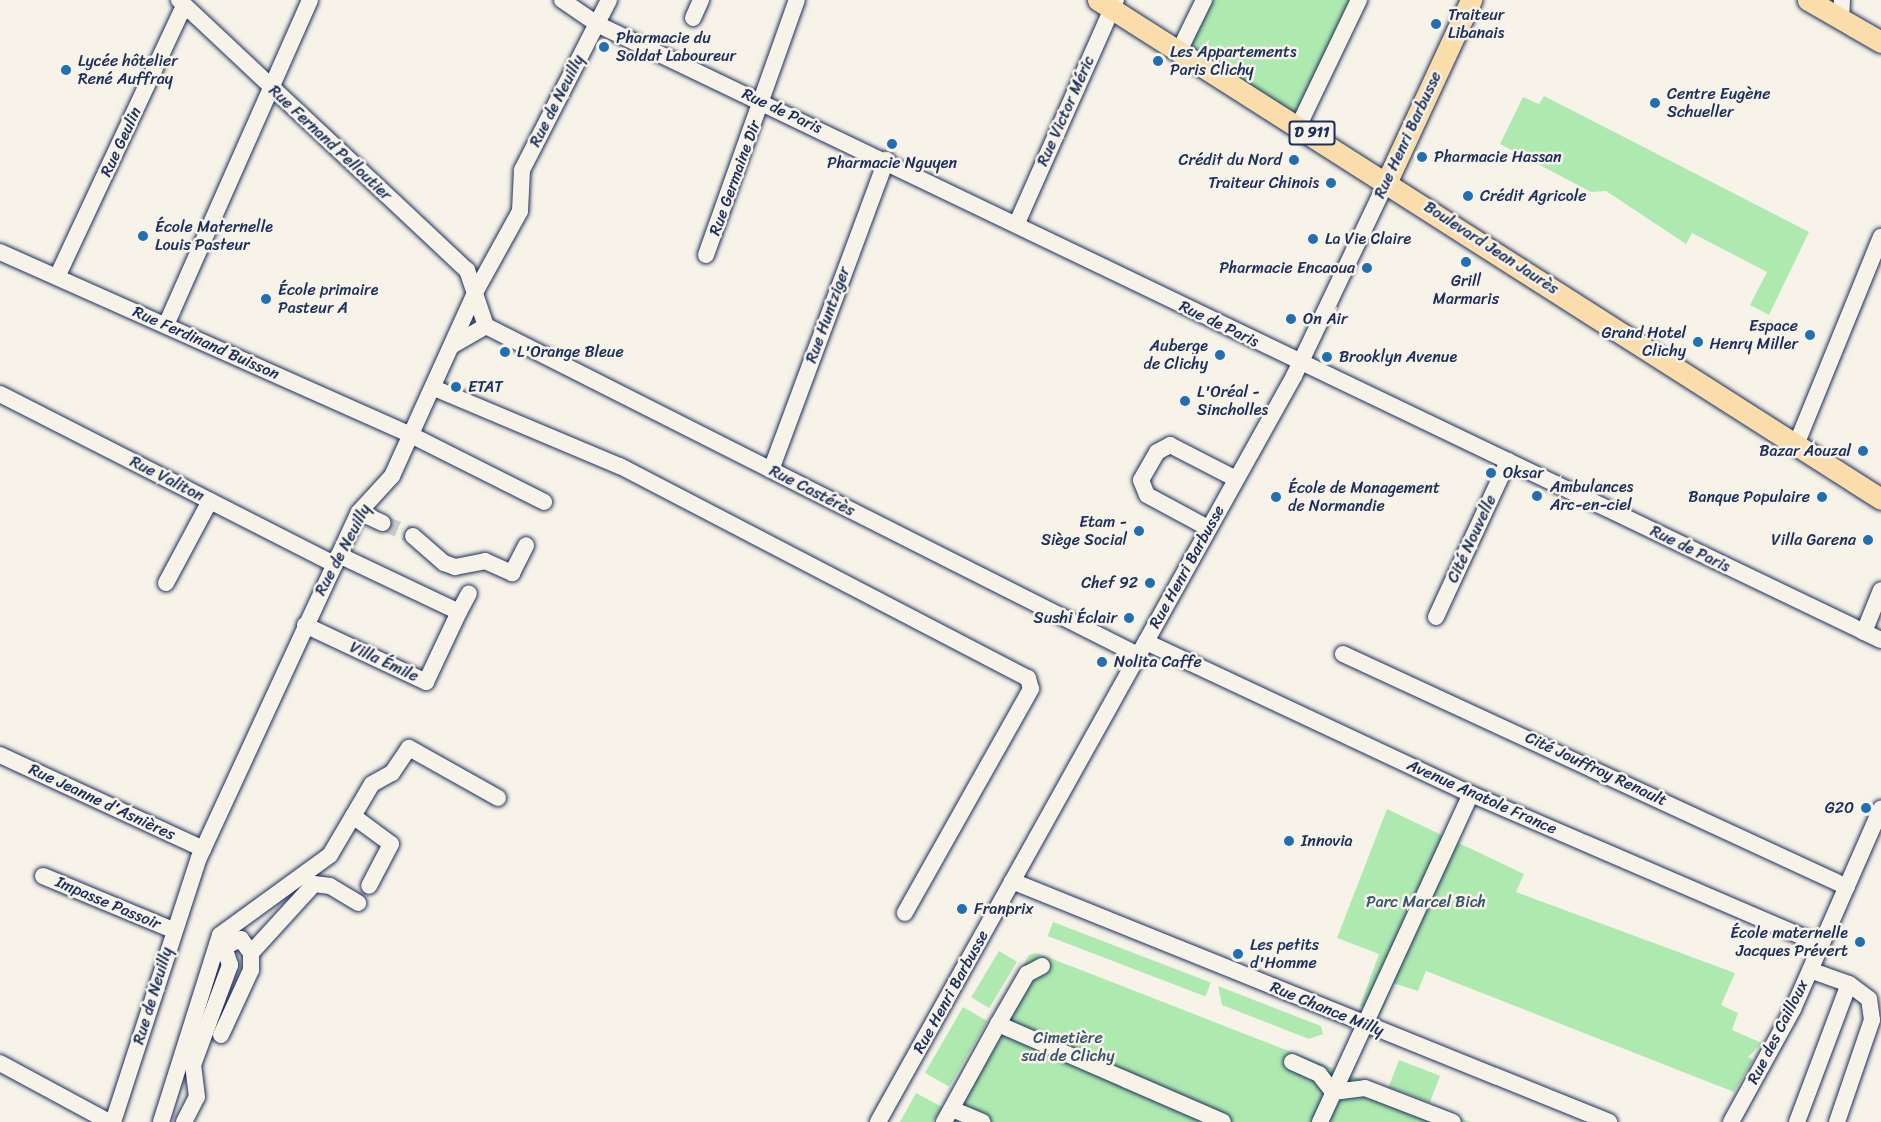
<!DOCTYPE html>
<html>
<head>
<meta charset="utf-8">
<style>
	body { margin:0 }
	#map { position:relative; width:1881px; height:1122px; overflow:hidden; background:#f7f3e8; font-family:Sriracha,sans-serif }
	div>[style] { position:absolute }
	.green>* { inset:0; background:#aeeab0; transform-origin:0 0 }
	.minor-tunnel>* { height:16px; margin-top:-8px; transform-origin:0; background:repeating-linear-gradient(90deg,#cbcccc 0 16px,transparent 0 24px) }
	.roads { filter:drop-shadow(0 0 2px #1b2f5e) drop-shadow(0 0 2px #1b2f5e) }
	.minor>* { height:16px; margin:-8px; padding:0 8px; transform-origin:8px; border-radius:8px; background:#f7f3e8 }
	.major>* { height:21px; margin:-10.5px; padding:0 10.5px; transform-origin:10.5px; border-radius:10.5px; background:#faddab }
	.dots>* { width:16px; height:16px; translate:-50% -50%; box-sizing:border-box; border:3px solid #f7f3e8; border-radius:50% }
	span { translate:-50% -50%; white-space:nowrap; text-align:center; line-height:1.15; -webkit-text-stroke:5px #f7f3e8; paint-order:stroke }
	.shield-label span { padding:2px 4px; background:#f7f3e8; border:2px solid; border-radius:4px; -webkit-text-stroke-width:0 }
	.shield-label { font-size:15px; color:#1b2f5e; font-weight:700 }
	.poi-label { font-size:16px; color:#1b2f5e }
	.left { translate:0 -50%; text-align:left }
	.right { translate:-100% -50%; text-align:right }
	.street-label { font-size:16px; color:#1b2f5e }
	.park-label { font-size:16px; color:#38546e }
</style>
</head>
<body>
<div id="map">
	<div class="green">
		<i style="clip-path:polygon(1204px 0,1359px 0,1299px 125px,1179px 51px)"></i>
		<i style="clip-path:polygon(1544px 96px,1809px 232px,1769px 315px,1750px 305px,1767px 272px,1692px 233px,1686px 244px,1606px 191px,1591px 192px,1500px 144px,1523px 97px,1539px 104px)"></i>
		<i style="clip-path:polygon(1387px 809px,1524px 874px,1516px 892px,1735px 973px,1721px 1005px,1738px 1013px,1732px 1030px,1762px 1043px,1748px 1057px,1753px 1060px,1734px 1092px,1426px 971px,1418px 991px,1393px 983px,1381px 1014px,1360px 1006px,1379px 954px,1337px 938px)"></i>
		<i style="left:1053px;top:922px;width:169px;height:15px;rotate:21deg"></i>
		<i style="left:999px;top:951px;width:21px;height:54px;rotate:31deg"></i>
		<i style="clip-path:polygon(1036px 953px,1045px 956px,1471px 1122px,938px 1122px,1029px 955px)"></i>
		<i style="clip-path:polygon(1218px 986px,1321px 1026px,1323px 1034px,1309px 1039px,1222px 1005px)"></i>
		<i style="left:963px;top:1007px;width:28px;height:76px;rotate:30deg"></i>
		<i style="left:1399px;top:1060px;width:44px;height:29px;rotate:21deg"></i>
		<i style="clip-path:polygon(916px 1093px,942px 1107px,933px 1122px,900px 1122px)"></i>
	</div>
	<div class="minor-tunnel">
		<i style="left:383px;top:523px;width:33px;rotate:23deg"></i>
	</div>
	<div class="roads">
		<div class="minor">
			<i style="left:179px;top:0;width:395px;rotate:43.2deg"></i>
			<i style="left:467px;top:270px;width:59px;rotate:71.3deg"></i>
			<i style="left:486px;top:326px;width:730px;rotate:26.78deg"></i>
			<i style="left:562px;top:0;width:42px;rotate:34.4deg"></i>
			<i style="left:597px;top:24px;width:1424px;rotate:25.63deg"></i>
			<i style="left:693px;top:18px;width:20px;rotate:-66deg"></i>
			<i style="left:1841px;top:19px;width:19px;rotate:-87deg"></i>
			<i style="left:1179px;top:51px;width:57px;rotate:-63.9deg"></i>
			<i style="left:1299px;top:125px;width:139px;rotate:-64.4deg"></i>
			<i style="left:1017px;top:223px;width:244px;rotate:-66.1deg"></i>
			<i style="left:0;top:252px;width:450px;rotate:24deg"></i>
			<i style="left:411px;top:435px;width:149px;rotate:26.7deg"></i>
			<i style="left:706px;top:255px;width:271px;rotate:-70.4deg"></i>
			<i style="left:57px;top:277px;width:299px;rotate:-64.9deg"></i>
			<i style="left:166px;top:325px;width:355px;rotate:-66.1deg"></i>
			<i style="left:453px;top:345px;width:38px;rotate:-30deg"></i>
			<i style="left:434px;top:388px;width:202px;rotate:22.8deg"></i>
			<i style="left:620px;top:466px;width:460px;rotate:27.5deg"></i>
			<i style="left:1028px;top:678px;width:11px;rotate:75deg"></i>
			<i style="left:1031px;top:689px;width:257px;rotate:119.4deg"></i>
			<i style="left:0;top:394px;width:375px;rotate:27deg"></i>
			<i style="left:1796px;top:445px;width:225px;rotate:-67.8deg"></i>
			<i style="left:771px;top:470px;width:331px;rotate:-69.6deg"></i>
			<i style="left:359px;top:512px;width:26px;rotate:25deg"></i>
			<i style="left:1208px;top:528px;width:69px;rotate:-151.6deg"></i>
			<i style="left:1147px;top:495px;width:16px;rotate:-112deg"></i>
			<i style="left:1141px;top:480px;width:32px;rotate:-60deg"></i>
			<i style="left:1157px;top:452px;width:15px;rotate:-28deg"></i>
			<i style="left:1170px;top:445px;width:74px;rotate:27.3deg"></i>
			<i style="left:413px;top:536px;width:41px;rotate:41.1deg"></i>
			<i style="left:444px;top:563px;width:12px;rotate:20deg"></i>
			<i style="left:455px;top:567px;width:31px;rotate:-11deg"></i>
			<i style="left:485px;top:561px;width:30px;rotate:24deg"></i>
			<i style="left:512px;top:573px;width:31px;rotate:-63deg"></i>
			<i style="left:166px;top:583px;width:93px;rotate:-61.8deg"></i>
			<i style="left:459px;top:612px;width:21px;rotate:-62deg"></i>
			<i style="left:1436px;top:617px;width:172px;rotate:-65.2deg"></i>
			<i style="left:305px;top:625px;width:134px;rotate:25.2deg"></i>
			<i style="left:426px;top:682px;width:77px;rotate:-64.8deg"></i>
			<i style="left:459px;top:612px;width:133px;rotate:-154.6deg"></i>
			<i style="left:1864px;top:632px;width:45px;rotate:-68deg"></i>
			<i style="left:1146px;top:642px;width:359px;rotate:25.1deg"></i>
			<i style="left:1471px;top:794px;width:381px;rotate:23.3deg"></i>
			<i style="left:1343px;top:654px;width:555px;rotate:24.81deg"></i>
			<i style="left:0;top:755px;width:224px;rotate:24.8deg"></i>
			<i style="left:353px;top:816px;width:47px;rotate:36.4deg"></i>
			<i style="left:391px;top:844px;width:47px;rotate:117.6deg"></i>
			<i style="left:43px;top:876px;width:141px;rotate:22.6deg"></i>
			<i style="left:1012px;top:881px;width:644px;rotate:21.98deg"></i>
			<i style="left:251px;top:953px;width:93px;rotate:-47.6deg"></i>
			<i style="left:314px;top:884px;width:16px;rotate:7deg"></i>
			<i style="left:330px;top:886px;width:33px;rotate:31deg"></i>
			<i style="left:998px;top:1024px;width:58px;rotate:-59.9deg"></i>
			<i style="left:1027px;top:974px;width:17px;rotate:-28deg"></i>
			<i style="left:221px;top:1035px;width:72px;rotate:-65.2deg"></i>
			<i style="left:251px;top:970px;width:17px;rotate:-90deg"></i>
			<i style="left:251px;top:953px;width:17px;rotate:-126deg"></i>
			<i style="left:241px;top:939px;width:19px;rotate:155deg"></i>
			<i style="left:1292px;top:1062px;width:30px;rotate:24deg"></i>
			<i style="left:1319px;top:1074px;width:23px;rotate:52deg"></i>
			<i style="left:1333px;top:1092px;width:32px;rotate:-7deg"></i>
			<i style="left:1365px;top:1088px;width:94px;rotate:21.1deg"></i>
			<i style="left:0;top:1063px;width:124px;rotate:28.4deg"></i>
			<i style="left:952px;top:1109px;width:33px;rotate:23deg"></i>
			<i style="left:113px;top:1122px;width:278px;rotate:-72deg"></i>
			<i style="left:199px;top:858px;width:381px;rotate:-65.2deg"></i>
			<i style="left:359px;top:512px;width:49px;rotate:-47.5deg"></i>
			<i style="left:392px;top:476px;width:205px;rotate:-65.6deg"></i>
			<i style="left:477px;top:289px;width:89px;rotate:-61.1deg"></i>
			<i style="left:520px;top:211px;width:41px;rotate:-87.2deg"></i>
			<i style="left:522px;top:170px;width:191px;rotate:-62.9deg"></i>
			<i style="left:161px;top:1122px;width:196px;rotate:-72.5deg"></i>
			<i style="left:220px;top:935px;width:136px;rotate:-36deg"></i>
			<i style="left:330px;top:855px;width:82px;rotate:-59.4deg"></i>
			<i style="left:372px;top:784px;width:23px;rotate:-29deg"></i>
			<i style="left:392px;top:773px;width:30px;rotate:-56deg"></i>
			<i style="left:409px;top:748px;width:102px;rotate:29.3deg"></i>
			<i style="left:184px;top:1122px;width:28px;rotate:-63deg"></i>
			<i style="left:197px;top:1097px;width:32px;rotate:-97deg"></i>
			<i style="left:193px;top:1065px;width:107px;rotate:-69.7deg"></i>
			<i style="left:230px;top:965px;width:19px;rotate:-108deg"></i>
			<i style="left:224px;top:947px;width:7px;rotate:-164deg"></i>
			<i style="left:878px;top:1122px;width:854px;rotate:-60.85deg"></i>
			<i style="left:1294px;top:376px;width:216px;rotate:-64.5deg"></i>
			<i style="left:944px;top:1122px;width:112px;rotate:-61.1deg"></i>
			<i style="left:998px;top:1024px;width:245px;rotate:23.5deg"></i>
			<i style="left:1320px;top:1122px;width:361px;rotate:-65.3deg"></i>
			<i style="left:1731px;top:1122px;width:129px;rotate:-61.2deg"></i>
			<i style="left:1793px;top:1009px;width:219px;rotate:-66.3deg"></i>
			<i style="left:1797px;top:1122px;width:147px;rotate:-69.4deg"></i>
			<i style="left:1849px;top:984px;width:41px;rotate:-160.3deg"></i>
			<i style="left:1837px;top:1122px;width:108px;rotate:-71.1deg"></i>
			<i style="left:1872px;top:1020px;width:21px;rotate:-98deg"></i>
			<i style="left:1869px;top:999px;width:25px;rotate:-143deg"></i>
		</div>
		<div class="major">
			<i style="left:1098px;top:0;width:928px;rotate:32.51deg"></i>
			<i style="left:1808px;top:0;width:84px;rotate:29.9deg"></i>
			<i style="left:1387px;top:181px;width:200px;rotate:-65.1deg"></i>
		</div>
	</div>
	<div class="dots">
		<i style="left:1436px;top:24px;background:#1f6fb2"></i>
		<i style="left:604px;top:47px;background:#1f6fb2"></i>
		<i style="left:1158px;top:61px;background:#1f6fb2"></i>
		<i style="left:66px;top:70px;background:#1f6fb2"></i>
		<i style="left:1655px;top:103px;background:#1f6fb2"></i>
		<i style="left:892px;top:144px;background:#1f6fb2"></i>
		<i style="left:1422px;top:157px;background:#1f6fb2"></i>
		<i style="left:1294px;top:160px;background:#1f6fb2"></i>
		<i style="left:1331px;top:183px;background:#1f6fb2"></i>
		<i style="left:1468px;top:196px;background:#1f6fb2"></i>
		<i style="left:143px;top:236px;background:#1f6fb2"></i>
		<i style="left:1313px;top:239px;background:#1f6fb2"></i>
		<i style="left:1466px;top:262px;background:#1f6fb2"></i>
		<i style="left:1367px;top:268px;background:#1f6fb2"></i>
		<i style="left:266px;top:299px;background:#1f6fb2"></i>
		<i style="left:1291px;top:319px;background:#1f6fb2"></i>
		<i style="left:1810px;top:335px;background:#1f6fb2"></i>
		<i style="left:1698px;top:342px;background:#1f6fb2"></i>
		<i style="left:505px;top:352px;background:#1f6fb2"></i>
		<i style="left:1220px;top:355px;background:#1f6fb2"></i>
		<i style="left:1327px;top:357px;background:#1f6fb2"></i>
		<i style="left:456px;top:387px;background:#1f6fb2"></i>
		<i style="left:1185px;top:401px;background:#1f6fb2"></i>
		<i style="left:1863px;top:451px;background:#1f6fb2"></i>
		<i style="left:1491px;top:473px;background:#1f6fb2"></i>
		<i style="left:1537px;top:496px;background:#1f6fb2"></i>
		<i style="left:1276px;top:497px;background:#1f6fb2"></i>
		<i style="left:1822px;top:497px;background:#1f6fb2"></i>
		<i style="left:1139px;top:531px;background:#1f6fb2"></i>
		<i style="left:1868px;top:540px;background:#1f6fb2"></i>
		<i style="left:1150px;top:583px;background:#1f6fb2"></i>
		<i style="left:1129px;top:618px;background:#1f6fb2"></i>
		<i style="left:1102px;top:662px;background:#1f6fb2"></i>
		<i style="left:1866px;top:808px;background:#1f6fb2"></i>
		<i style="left:1289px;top:841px;background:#1f6fb2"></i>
		<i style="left:962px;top:909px;background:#1f6fb2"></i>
		<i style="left:1860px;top:942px;background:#1f6fb2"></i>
		<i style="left:1238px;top:954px;background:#1f6fb2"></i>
	</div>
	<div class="shield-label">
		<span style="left:1312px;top:133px">D 911</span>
	</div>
	<div class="poi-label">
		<span class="left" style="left:1448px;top:24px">Traiteur<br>Libanais</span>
		<span class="left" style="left:616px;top:47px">Pharmacie du<br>Soldat Laboureur</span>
		<span class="left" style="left:1170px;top:61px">Les Appartements<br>Paris Clichy</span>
		<span class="left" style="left:78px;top:70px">Lycée hôtelier<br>René Auffray</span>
		<span class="left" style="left:1667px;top:103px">Centre Eugène<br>Schueller</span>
		<span class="left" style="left:1434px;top:157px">Pharmacie Hassan</span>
		<span class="right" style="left:1282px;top:160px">Crédit du Nord</span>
		<span style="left:892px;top:163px">Pharmacie Nguyen</span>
		<span class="right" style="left:1319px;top:183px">Traiteur Chinois</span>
		<span class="left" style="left:1480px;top:196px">Crédit Agricole</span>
		<span class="left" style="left:155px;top:236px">École Maternelle<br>Louis Pasteur</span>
		<span class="left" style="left:1325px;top:239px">La Vie Claire</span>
		<span class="right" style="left:1355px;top:268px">Pharmacie Encaoua</span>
		<span style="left:1466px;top:290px">Grill<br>Marmaris</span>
		<span class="left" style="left:278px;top:299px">École primaire<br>Pasteur A</span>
		<span class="left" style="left:1303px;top:319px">On Air</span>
		<span class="right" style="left:1798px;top:335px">Espace<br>Henry Miller</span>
		<span class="right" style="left:1686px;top:342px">Grand Hotel<br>Clichy</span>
		<span class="right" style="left:1208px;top:355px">Auberge<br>de Clichy</span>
		<span class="left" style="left:517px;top:352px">L'Orange Bleue</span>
		<span class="left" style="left:1339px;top:357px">Brooklyn Avenue</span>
		<span class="left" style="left:468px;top:387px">ETAT</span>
		<span class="left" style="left:1197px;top:401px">L'Oréal -<br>Sincholles</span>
		<span class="right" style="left:1851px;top:451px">Bazar Aouzal</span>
		<span class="left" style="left:1503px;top:473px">Oksar</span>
		<span class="left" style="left:1550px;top:496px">Ambulances<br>Arc-en-ciel</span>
		<span class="left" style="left:1288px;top:497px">École de Management<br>de Normandie</span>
		<span class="right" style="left:1810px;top:497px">Banque Populaire</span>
		<span class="right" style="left:1127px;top:531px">Etam -<br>Siège Social</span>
		<span class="right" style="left:1856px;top:540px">Villa Garena</span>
		<span class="right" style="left:1138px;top:583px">Chef 92</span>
		<span class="right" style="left:1117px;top:618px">Sushi Éclair</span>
		<span class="left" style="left:1114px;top:662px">Nolita Caffe</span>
		<span class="right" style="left:1854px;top:808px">G20</span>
		<span class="left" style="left:1301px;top:841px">Innovia</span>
		<span class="left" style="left:974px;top:909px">Franprix</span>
		<span class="right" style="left:1848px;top:942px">École maternelle<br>Jacques Prévert</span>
		<span class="left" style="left:1250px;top:954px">Les petits<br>d'Homme</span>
	</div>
	<div class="street-label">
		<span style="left:557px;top:101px;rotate:-63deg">Rue de Neuilly</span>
		<span style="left:782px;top:111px;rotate:25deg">Rue de Paris</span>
		<span style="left:1066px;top:111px;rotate:-66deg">Rue Victor Méric</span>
		<span style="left:1408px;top:135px;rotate:-65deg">Rue Henri Barbusse</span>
		<span style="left:121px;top:142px;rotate:-65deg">Rue Geulin</span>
		<span style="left:330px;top:143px;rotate:43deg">Rue Fernand Pelloutier</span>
		<span style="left:735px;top:178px;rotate:-70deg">Rue Germaine Dir</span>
		<span style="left:1491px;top:248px;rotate:33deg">Boulevard Jean Jaurès</span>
		<span style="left:828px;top:315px;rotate:-70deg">Rue Huntziger</span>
		<span style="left:1219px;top:324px;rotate:26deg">Rue de Paris</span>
		<span style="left:206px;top:343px;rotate:24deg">Rue Ferdinand Buisson</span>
		<span style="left:167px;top:479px;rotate:27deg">Rue Valiton</span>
		<span style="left:812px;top:491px;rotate:27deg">Rue Castérès</span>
		<span style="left:1472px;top:539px;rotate:-65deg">Cité Nouvelle</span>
		<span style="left:1690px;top:549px;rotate:26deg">Rue de Paris</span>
		<span style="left:343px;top:550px;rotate:-62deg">Rue de Neuilly</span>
		<span style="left:1187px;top:567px;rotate:-61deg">Rue Henri Barbusse</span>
		<span style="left:384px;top:662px;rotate:25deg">Villa Émile</span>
		<span style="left:1596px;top:769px;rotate:25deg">Cité Jouffroy Renault</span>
		<span style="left:1482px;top:797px;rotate:24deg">Avenue Anatole France</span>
		<span style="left:102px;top:802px;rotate:25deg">Rue Jeanne d'Asnières</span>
		<span style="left:108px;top:903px;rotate:23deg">Impasse Passoir</span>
		<span style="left:951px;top:992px;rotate:-61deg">Rue Henri Barbusse</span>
		<span style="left:153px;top:996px;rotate:-73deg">Rue de Neuilly</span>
		<span style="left:1327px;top:1009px;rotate:22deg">Rue Chance Milly</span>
		<span style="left:1778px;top:1032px;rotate:-63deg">Rue des Cailloux</span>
	</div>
	<div class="park-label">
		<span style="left:1426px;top:902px">Parc Marcel Bich</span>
		<span style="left:1068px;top:1047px">Cimetière<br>sud de Clichy</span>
	</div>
</div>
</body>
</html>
